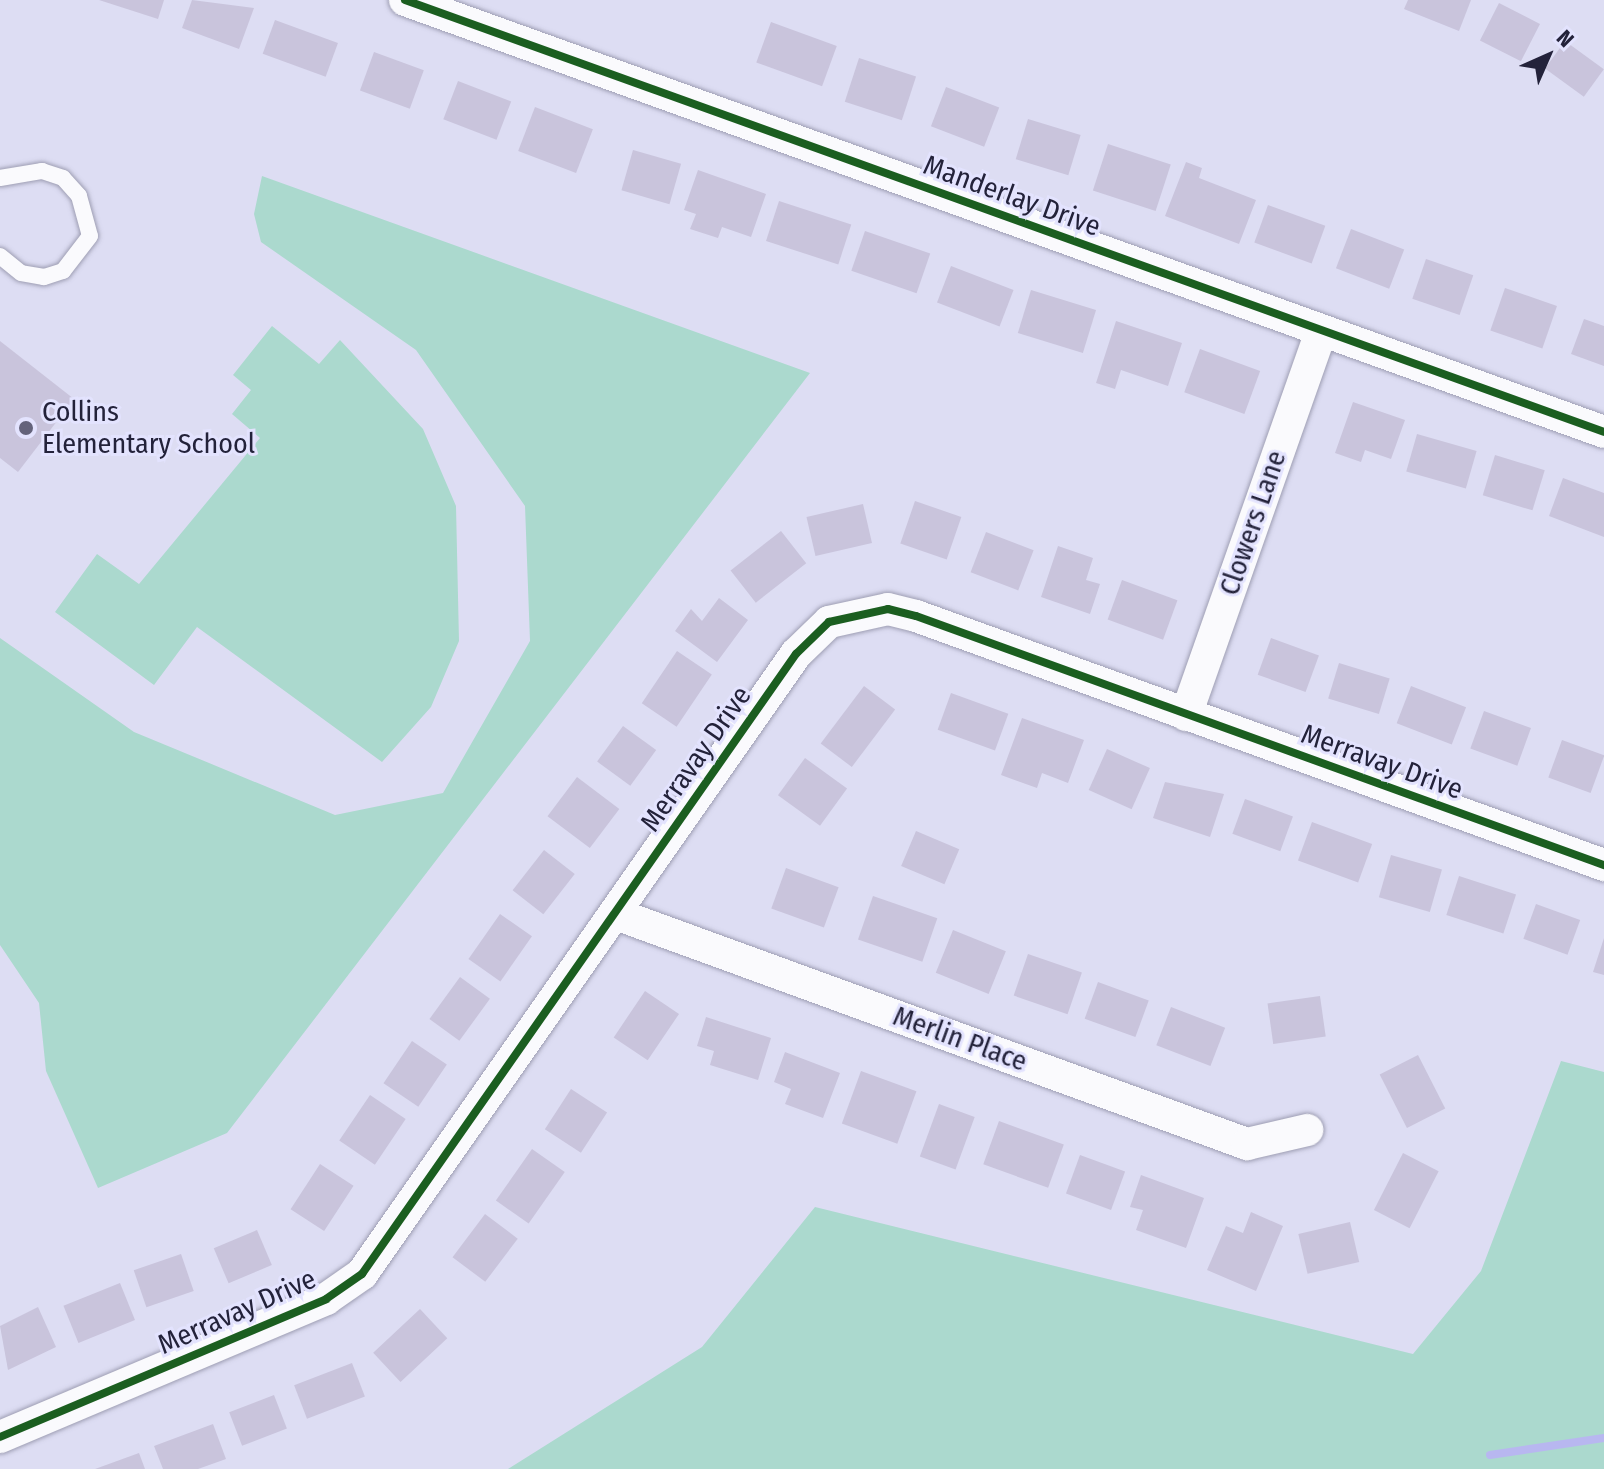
<!DOCTYPE html>
<html>
<head>
<meta charset="utf-8">
<style>
	body { margin:0 }
	#map { position:relative; width:1604px; height:1469px; overflow:hidden; background:#ddddf3; font-family:"Fira Sans Condensed",sans-serif }
	div>[style] { position:absolute }
	.green>* { inset:0; background:#abd9ce }
	.stream>* { height:8px; margin:-4px; padding:0 4px; transform-origin:4px; border-radius:4px; background:#b8b7f0 }
	.building>* { inset:0; background:#c9c4dc; transform-origin:0 0 }
	.roads { filter:drop-shadow(0 0 2px #9e9eb3) drop-shadow(0 0 2px #9e9eb3) }
	.service>* { height:16px; margin:-8px; padding:0 8px; transform-origin:8px; border-radius:8px; background:#fafafd }
	.minor>* { height:32px; margin:-16px; padding:0 16px; transform-origin:16px; border-radius:16px; background:#fafafd }
	.cycleway>* { height:8px; margin:-4px; padding:0 4px; transform-origin:4px; border-radius:4px; background:#1b5e20 }
	.dots>* { width:22px; height:22px; translate:-50% -50%; box-sizing:border-box; border:4px solid #e3e3fe; border-radius:50% }
	span { translate:-50% -50%; white-space:nowrap; text-align:center; line-height:1.15; -webkit-text-stroke:6px #e3e3fe; paint-order:stroke }
	.street-label { font-size:28px; color:#23223a }
	.poi-label { font-size:28px; color:#23223a }
	.left { translate:0 -50%; text-align:left }
	.north { position:absolute; left:1508px; top:16px; width:80px; height:80px; -webkit-text-stroke:6px #e3e3fe; paint-order:stroke; rotate:45deg; font-size:22px; font-weight:700; line-height:32px; text-align:center; color:#23223a }
	.north::after { content:''; display:block; margin:auto; width:28px; height:36px; background:#23223a; clip-path:polygon(50% 0,100% 100%,50% 72%,0 100%) }
</style>
</head>
<body>
<div id="map">
	<div class="green">
		<i style="clip-path:polygon(262px 176px,810px 373px,227px 1133px,98px 1188px,46px 1071px,39px 1003px,0 945px,0 638px,134px 732px,335px 815px,443px 793px,530px 641px,525px 506px,416px 350px,261px 242px,254px 214px)"></i>
		<i style="clip-path:polygon(272px 326px,319px 364px,340px 340px,423px 429px,456px 506px,459px 641px,431px 707px,382px 762px,197px 627px,154px 685px,55px 612px,97px 554px,139px 584px,260px 438px,232px 414px,251px 390px,233px 375px)"></i>
		<i style="clip-path:polygon(1561px 1061px,1604px 1072px,1604px 1469px,508px 1469px,702px 1347px,815px 1207px,1413px 1354px,1481px 1271px)"></i>
	</div>
	<div class="stream">
		<i style="left:1490px;top:1455px;width:115px;rotate:-8.5deg"></i>
	</div>
	<div class="building">
		<i style="clip-path:polygon(99px 0,164px 0,158px 19px)"></i>
		<i style="clip-path:polygon(192px 0,254px 8px,239px 49px,182px 28px)"></i>
		<i style="clip-path:polygon(1408px 0,1471px 0,1459px 31px,1404px 9px)"></i>
		<i style="left:1499px;top:3px;width:46px;height:42px;rotate:27deg"></i>
		<i style="left:275px;top:20px;width:67px;height:36px;rotate:20deg"></i>
		<i style="left:771px;top:22px;width:70px;height:43px;rotate:20deg"></i>
		<i style="left:1565px;top:41px;width:48px;height:34px;rotate:36deg"></i>
		<i style="left:374px;top:52px;width:53px;height:41px;rotate:20deg"></i>
		<i style="left:859px;top:58px;width:60px;height:46px;rotate:18deg"></i>
		<i style="left:458px;top:81px;width:57px;height:41px;rotate:21deg"></i>
		<i style="left:946px;top:87px;width:57px;height:42px;rotate:21deg"></i>
		<i style="left:535px;top:107px;width:62px;height:47px;rotate:21deg"></i>
		<i style="left:1028px;top:119px;width:55px;height:42px;rotate:17deg"></i>
		<i style="left:1108px;top:144px;width:66px;height:49px;rotate:18deg"></i>
		<i style="left:633px;top:150px;width:50px;height:42px;rotate:16deg"></i>
		<i style="clip-path:polygon(1186px 162px,1202px 168px,1199px 178px,1256px 200px,1239px 244px,1165px 216px)"></i>
		<i style="clip-path:polygon(698px 170px,766px 194px,751px 237px,722px 227px,718px 238px,690px 229px,696px 214px,684px 210px)"></i>
		<i style="left:779px;top:201px;width:76px;height:42px;rotate:18deg"></i>
		<i style="left:1268px;top:205px;width:61px;height:40px;rotate:20deg"></i>
		<i style="left:1351px;top:229px;width:57px;height:42px;rotate:21deg"></i>
		<i style="left:865px;top:231px;width:69px;height:42px;rotate:19deg"></i>
		<i style="left:1426px;top:259px;width:50px;height:42px;rotate:19deg"></i>
		<i style="left:951px;top:266px;width:67px;height:39px;rotate:21deg"></i>
		<i style="left:1505px;top:288px;width:55px;height:45px;rotate:19deg"></i>
		<i style="left:1031px;top:290px;width:68px;height:45px;rotate:17deg"></i>
		<i style="clip-path:polygon(1584px 319px,1604px 326px,1604px 366px,1571px 354px)"></i>
		<i style="clip-path:polygon(1116px 321px,1182px 343px,1168px 386px,1121px 370px,1115px 389px,1096px 383px)"></i>
		<i style="clip-path:polygon(0 341px,74px 399px,18px 472px,0 458px)"></i>
		<i style="left:1200px;top:349px;width:64px;height:46px;rotate:20deg"></i>
		<i style="clip-path:polygon(1353px 402px,1405px 420px,1391px 459px,1365px 450px,1361px 462px,1335px 453px)"></i>
		<i style="left:1417px;top:434px;width:62px;height:39px;rotate:16deg"></i>
		<i style="left:1495px;top:455px;width:52px;height:42px;rotate:17deg"></i>
		<i style="clip-path:polygon(1563px 478px,1604px 493px,1604px 537px,1549px 516px)"></i>
		<i style="left:915px;top:501px;width:49px;height:45px;rotate:19deg"></i>
		<i style="left:863px;top:504px;width:40px;height:58px;rotate:77deg"></i>
		<i style="left:781px;top:531px;width:41px;height:64px;rotate:52deg"></i>
		<i style="left:986px;top:532px;width:51px;height:43px;rotate:21deg"></i>
		<i style="clip-path:polygon(1058px 546px,1093px 558px,1086px 580px,1100px 584px,1090px 614px,1041px 597px)"></i>
		<i style="left:1122px;top:580px;width:59px;height:42px;rotate:20deg"></i>
		<i style="clip-path:polygon(719px 598px,748px 620px,717px 662px,675px 631px,691px 609px,702px 621px)"></i>
		<i style="left:1271px;top:638px;width:51px;height:39px;rotate:20deg"></i>
		<i style="left:677px;top:651px;width:42px;height:63px;rotate:34deg"></i>
		<i style="left:1339px;top:663px;width:53px;height:37px;rotate:17deg"></i>
		<i style="left:864px;top:686px;width:39px;height:72px;rotate:37deg"></i>
		<i style="left:1411px;top:686px;width:59px;height:40px;rotate:21deg"></i>
		<i style="left:951px;top:693px;width:61px;height:39px;rotate:20deg"></i>
		<i style="left:1484px;top:711px;width:50px;height:40px;rotate:20deg"></i>
		<i style="clip-path:polygon(1022px 718px,1084px 740px,1068px 783px,1042px 773px,1037px 788px,1001px 775px)"></i>
		<i style="left:623px;top:726px;width:41px;height:44px;rotate:36deg"></i>
		<i style="left:1562px;top:740px;width:45px;height:40px;rotate:20deg"></i>
		<i style="left:1107px;top:749px;width:47px;height:45px;rotate:24deg"></i>
		<i style="left:805px;top:758px;width:52px;height:46px;rotate:36deg"></i>
		<i style="left:577px;top:777px;width:53px;height:49px;rotate:37deg"></i>
		<i style="clip-path:polygon(1165px 782px,1224px 794px,1210px 837px,1153px 818px)"></i>
		<i style="left:1245px;top:799px;width:51px;height:37px;rotate:20deg"></i>
		<i style="left:1312px;top:822px;width:64px;height:41px;rotate:20deg"></i>
		<i style="left:916px;top:831px;width:47px;height:38px;rotate:23deg"></i>
		<i style="left:544px;top:850px;width:39px;height:51px;rotate:38deg"></i>
		<i style="left:1391px;top:855px;width:53px;height:44px;rotate:16deg"></i>
		<i style="left:786px;top:868px;width:56px;height:43px;rotate:20deg"></i>
		<i style="left:1459px;top:876px;width:60px;height:41px;rotate:18deg"></i>
		<i style="left:873px;top:896px;width:68px;height:46px;rotate:19deg"></i>
		<i style="left:1536px;top:904px;width:47px;height:37px;rotate:20deg"></i>
		<i style="left:500px;top:914px;width:39px;height:55px;rotate:35deg"></i>
		<i style="left:953px;top:930px;width:57px;height:46px;rotate:22deg"></i>
		<i style="clip-path:polygon(1604px 938px,1604px 975px,1593px 972px)"></i>
		<i style="left:1028px;top:954px;width:57px;height:44px;rotate:19deg"></i>
		<i style="left:460px;top:977px;width:37px;height:52px;rotate:36deg"></i>
		<i style="left:1098px;top:982px;width:54px;height:39px;rotate:20deg"></i>
		<i style="left:645px;top:991px;width:41px;height:56px;rotate:34deg"></i>
		<i style="left:1320px;top:996px;width:41px;height:53px;rotate:82deg"></i>
		<i style="left:1171px;top:1007px;width:58px;height:41px;rotate:21deg"></i>
		<i style="clip-path:polygon(706px 1017px,771px 1038px,758px 1080px,710px 1065px,714px 1051px,697px 1046px)"></i>
		<i style="left:412px;top:1041px;width:42px;height:51px;rotate:34deg"></i>
		<i style="clip-path:polygon(785px 1052px,840px 1073px,823px 1118px,785px 1104px,791px 1089px,774px 1082px)"></i>
		<i style="left:1418px;top:1055px;width:60px;height:43px;rotate:63deg"></i>
		<i style="left:861px;top:1071px;width:59px;height:56px;rotate:20deg"></i>
		<i style="left:571px;top:1089px;width:43px;height:48px;rotate:33deg"></i>
		<i style="left:370px;top:1095px;width:43px;height:55px;rotate:34deg"></i>
		<i style="left:939px;top:1104px;width:38px;height:56px;rotate:20deg"></i>
		<i style="left:999px;top:1121px;width:69px;height:46px;rotate:20deg"></i>
		<i style="left:532px;top:1149px;width:40px;height:63px;rotate:35deg"></i>
		<i style="left:1403px;top:1153px;width:40px;height:64px;rotate:27deg"></i>
		<i style="left:1080px;top:1155px;width:48px;height:41px;rotate:20deg"></i>
		<i style="left:320px;top:1164px;width:40px;height:54px;rotate:33deg"></i>
		<i style="clip-path:polygon(1141px 1175px,1204px 1198px,1186px 1248px,1136px 1230px,1143px 1210px,1130px 1207px)"></i>
		<i style="clip-path:polygon(1251px 1212px,1283px 1226px,1256px 1291px,1207px 1270px,1226px 1226px,1243px 1233px)"></i>
		<i style="left:485px;top:1214px;width:41px;height:54px;rotate:37deg"></i>
		<i style="left:1350px;top:1222px;width:41px;height:53px;rotate:77deg"></i>
		<i style="left:257px;top:1230px;width:38px;height:47px;rotate:67deg"></i>
		<i style="left:181px;top:1254px;width:39px;height:50px;rotate:71deg"></i>
		<i style="left:120px;top:1283px;width:40px;height:61px;rotate:68deg"></i>
		<i style="clip-path:polygon(38px 1307px,56px 1347px,8px 1370px,0 1326px)"></i>
		<i style="left:420px;top:1309px;width:40px;height:64px;rotate:47deg"></i>
		<i style="left:352px;top:1363px;width:36px;height:62px;rotate:69deg"></i>
		<i style="left:274px;top:1395px;width:36px;height:48px;rotate:69deg"></i>
		<i style="clip-path:polygon(213px 1424px,226px 1459px,198px 1469px,163px 1469px,154px 1446px)"></i>
		<i style="clip-path:polygon(139px 1453px,145px 1469px,95px 1469px)"></i>
	</div>
	<div class="roads">
		<div class="service">
			<i style="left:0;top:178px;width:43px;rotate:-9.5deg"></i>
			<i style="left:42px;top:171px;width:22px;rotate:18deg"></i>
			<i style="left:63px;top:178px;width:24px;rotate:48deg"></i>
			<i style="left:79px;top:196px;width:41px;rotate:74.6deg"></i>
			<i style="left:90px;top:236px;width:44px;rotate:127.6deg"></i>
			<i style="left:63px;top:271px;width:20px;rotate:162deg"></i>
			<i style="left:44px;top:277px;width:23px;rotate:-170deg"></i>
			<i style="left:21px;top:273px;width:27px;rotate:-141deg"></i>
		</div>
		<div class="minor">
			<i style="left:405px;top:0;width:1274px;rotate:19.81deg"></i>
			<i style="left:1186px;top:715px;width:407px;rotate:-70.6deg"></i>
			<i style="left:616px;top:914px;width:672px;rotate:20.03deg"></i>
			<i style="left:1247px;top:1144px;width:62px;rotate:-13.1deg"></i>
			<i style="left:0;top:1437px;width:354px;rotate:-22.9deg"></i>
			<i style="left:326px;top:1299px;width:44px;rotate:-34.8deg"></i>
			<i style="left:362px;top:1274px;width:757px;rotate:-55.01deg"></i>
			<i style="left:796px;top:654px;width:46px;rotate:-44.1deg"></i>
			<i style="left:829px;top:622px;width:60px;rotate:-12.4deg"></i>
			<i style="left:888px;top:609px;width:29px;rotate:14deg"></i>
			<i style="left:916px;top:616px;width:732px;rotate:19.9deg"></i>
		</div>
	</div>
	<div class="cycleway">
		<i style="left:405px;top:0;width:1274px;rotate:19.81deg"></i>
		<i style="left:0;top:1437px;width:354px;rotate:-22.9deg"></i>
		<i style="left:326px;top:1299px;width:44px;rotate:-34.8deg"></i>
		<i style="left:362px;top:1274px;width:757px;rotate:-55.01deg"></i>
		<i style="left:796px;top:654px;width:46px;rotate:-44.1deg"></i>
		<i style="left:829px;top:622px;width:60px;rotate:-12.4deg"></i>
		<i style="left:888px;top:609px;width:29px;rotate:14deg"></i>
		<i style="left:916px;top:616px;width:732px;rotate:19.9deg"></i>
	</div>
	<div class="dots">
		<i style="left:26px;top:428px;background:#64637b"></i>
	</div>
	<div class="street-label">
		<span style="left:1012px;top:196px;rotate:20deg">Manderlay Drive</span>
		<span style="left:1253px;top:523px;rotate:-71deg">Clowers Lane</span>
		<span style="left:696px;top:759px;rotate:-55deg">Merravay Drive</span>
		<span style="left:1382px;top:762px;rotate:20deg">Merravay Drive</span>
		<span style="left:960px;top:1039px;rotate:20deg">Merlin Place</span>
		<span style="left:237px;top:1312px;rotate:-24deg">Merravay Drive</span>
	</div>
	<div class="poi-label">
		<span class="left" style="left:42px;top:428px">Collins<br>Elementary School</span>
	</div>
	<div class="north">N</div>
</div>
</body>
</html>
